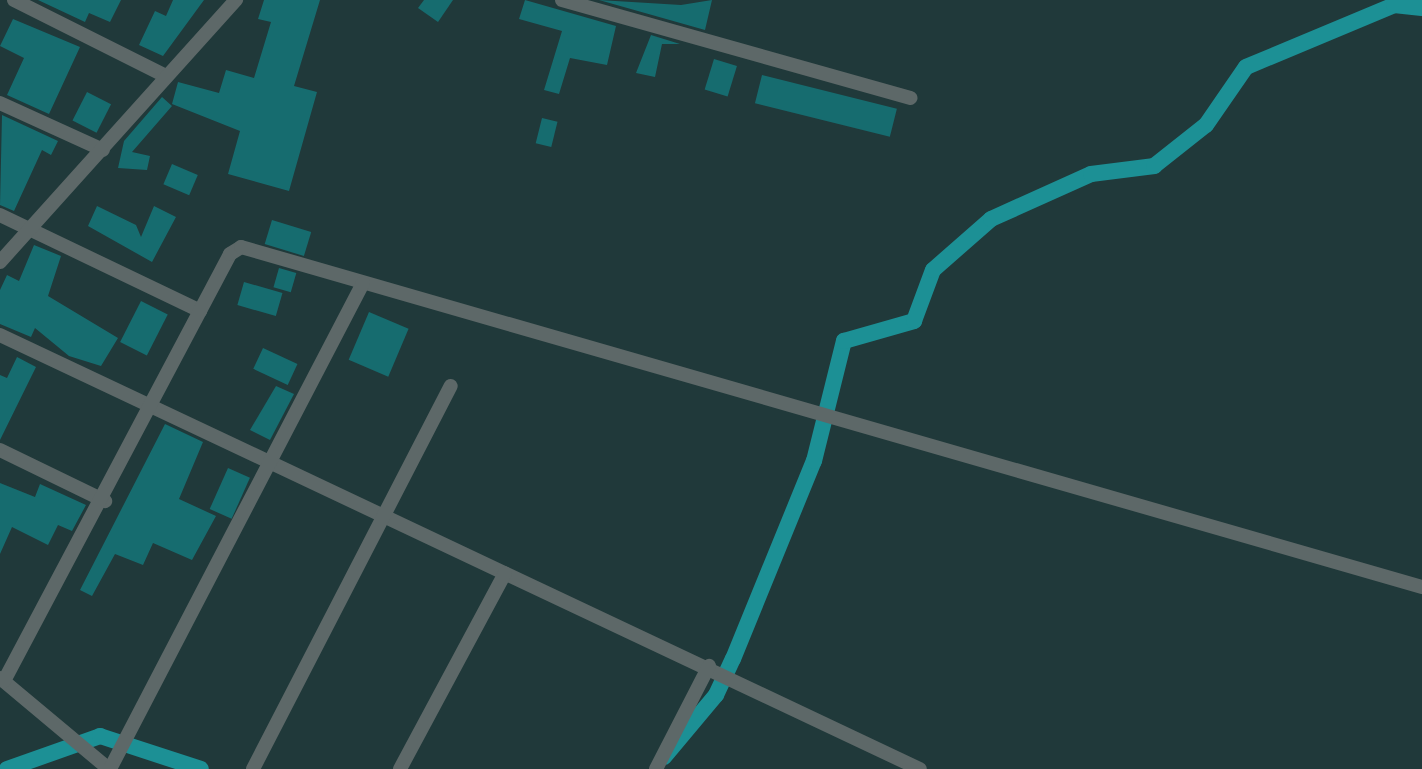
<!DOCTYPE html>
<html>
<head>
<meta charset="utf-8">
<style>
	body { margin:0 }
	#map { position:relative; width:1422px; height:769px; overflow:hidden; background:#20393a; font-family:Quicksand,sans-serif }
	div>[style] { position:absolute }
	.canal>* { height:16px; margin:-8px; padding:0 8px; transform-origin:8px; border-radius:8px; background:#1c9095 }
	.building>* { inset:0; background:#166c6f; transform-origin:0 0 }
	.street>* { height:14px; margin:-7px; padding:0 7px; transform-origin:7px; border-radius:7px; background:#5d6868 }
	span { translate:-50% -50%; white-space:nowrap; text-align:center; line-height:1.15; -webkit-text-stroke:7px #20393a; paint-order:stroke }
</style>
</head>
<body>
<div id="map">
	<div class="canal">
		<i style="left:664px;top:757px;width:81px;rotate:-50deg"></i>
		<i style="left:716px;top:695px;width:40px;rotate:-65deg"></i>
		<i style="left:733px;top:659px;width:214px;rotate:-67.8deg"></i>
		<i style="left:814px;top:461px;width:124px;rotate:-76deg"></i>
		<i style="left:844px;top:341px;width:73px;rotate:-15.9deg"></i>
		<i style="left:914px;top:321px;width:54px;rotate:-69.6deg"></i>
		<i style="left:933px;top:270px;width:77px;rotate:-41.3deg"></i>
		<i style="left:991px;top:219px;width:110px;rotate:-24.2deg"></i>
		<i style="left:1091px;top:174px;width:64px;rotate:-7.2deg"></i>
		<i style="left:1154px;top:166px;width:66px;rotate:-38.3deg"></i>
		<i style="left:1206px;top:125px;width:70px;rotate:-55.4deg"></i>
		<i style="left:1246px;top:67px;width:160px;rotate:-22.7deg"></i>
		<i style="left:1394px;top:5px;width:28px;rotate:6deg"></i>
		<i style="left:7px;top:769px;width:99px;rotate:-19.5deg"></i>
		<i style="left:100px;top:736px;width:106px;rotate:18.1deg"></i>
	</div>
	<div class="building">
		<i style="clip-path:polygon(38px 0,121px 0,110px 22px,89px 13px,85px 22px)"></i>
		<i style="clip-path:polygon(173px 0,204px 0,163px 56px,139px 45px,155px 11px,166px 16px)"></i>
		<i style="clip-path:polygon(264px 0,320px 0,294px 86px,317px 92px,289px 191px,228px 174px,240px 131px,172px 104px,178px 82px,219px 93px,226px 70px,254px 78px,271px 22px,258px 19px)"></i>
		<i style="clip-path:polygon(424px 0,453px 0,438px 22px,418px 8px)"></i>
		<i style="clip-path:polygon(525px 0,616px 26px,607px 65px,570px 58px,559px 94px,544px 90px,562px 31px,519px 19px)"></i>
		<i style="clip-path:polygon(599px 0,681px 5px,712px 0,705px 30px)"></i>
		<i style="clip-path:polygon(13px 19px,80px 47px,49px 114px,7px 95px,24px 58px,0 46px)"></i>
		<i style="clip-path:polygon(651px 35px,680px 44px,662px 44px,655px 77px,636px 73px)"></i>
		<i style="left:714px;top:59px;width:24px;height:32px;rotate:17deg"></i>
		<i style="left:762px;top:75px;width:139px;height:29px;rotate:14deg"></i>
		<i style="left:87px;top:92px;width:27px;height:32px;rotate:27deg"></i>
		<i style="clip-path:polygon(162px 97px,172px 106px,132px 152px,150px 156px,147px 170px,118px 168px,124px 141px)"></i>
		<i style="clip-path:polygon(2px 115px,58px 141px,51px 155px,42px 150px,14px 211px,0 205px)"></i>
		<i style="left:542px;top:118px;width:16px;height:26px;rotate:14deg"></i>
		<i style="left:172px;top:164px;width:28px;height:22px;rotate:23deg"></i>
		<i style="clip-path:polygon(97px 206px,136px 225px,141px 237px,154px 206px,176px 217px,152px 262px,88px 226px)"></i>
		<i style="left:272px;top:220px;width:41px;height:25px;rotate:17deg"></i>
		<i style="clip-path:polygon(34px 245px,61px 256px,48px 296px,118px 338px,101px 366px,69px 356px,35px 328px,31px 337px,0 324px,0 290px,7px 275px,19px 281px)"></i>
		<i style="left:279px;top:268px;width:18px;height:20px;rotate:16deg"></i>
		<i style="left:244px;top:282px;width:40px;height:24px;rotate:16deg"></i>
		<i style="left:141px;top:301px;width:30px;height:46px;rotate:27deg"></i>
		<i style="left:369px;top:312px;width:43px;height:52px;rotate:23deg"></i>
		<i style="left:263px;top:348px;width:38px;height:23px;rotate:25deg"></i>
		<i style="clip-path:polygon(17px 357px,36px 367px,0 440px,0 375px,7px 378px)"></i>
		<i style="clip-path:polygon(276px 386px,294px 394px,270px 440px,250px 430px)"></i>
		<i style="clip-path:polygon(165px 424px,203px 442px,179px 499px,216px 516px,192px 560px,153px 543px,143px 565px,115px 554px,92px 596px,80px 590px)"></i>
		<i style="left:228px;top:468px;width:24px;height:45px;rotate:24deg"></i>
		<i style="clip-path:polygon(0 483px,35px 497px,40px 484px,86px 505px,72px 531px,58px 525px,48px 545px,12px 527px,0 554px)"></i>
	</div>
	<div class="street">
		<i style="left:14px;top:0;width:170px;rotate:26.6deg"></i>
		<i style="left:562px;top:0;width:362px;rotate:15.7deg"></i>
		<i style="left:0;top:103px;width:113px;rotate:24.5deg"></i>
		<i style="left:0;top:215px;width:222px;rotate:25.6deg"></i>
		<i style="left:0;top:262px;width:353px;rotate:-48deg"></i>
		<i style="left:0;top:335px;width:1017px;rotate:25.26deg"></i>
		<i style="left:0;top:450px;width:117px;rotate:25.9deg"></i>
		<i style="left:0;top:678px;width:142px;rotate:39.9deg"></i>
		<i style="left:4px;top:681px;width:483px;rotate:-62.1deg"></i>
		<i style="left:230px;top:254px;width:13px;rotate:-32deg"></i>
		<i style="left:241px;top:247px;width:1229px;rotate:16.06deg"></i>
		<i style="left:110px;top:769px;width:548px;rotate:-62.5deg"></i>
		<i style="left:253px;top:769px;width:431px;rotate:-62.7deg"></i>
		<i style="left:400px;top:769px;width:222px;rotate:-61.8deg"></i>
		<i style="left:656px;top:769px;width:116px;rotate:-62.8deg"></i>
	</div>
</div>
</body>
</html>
